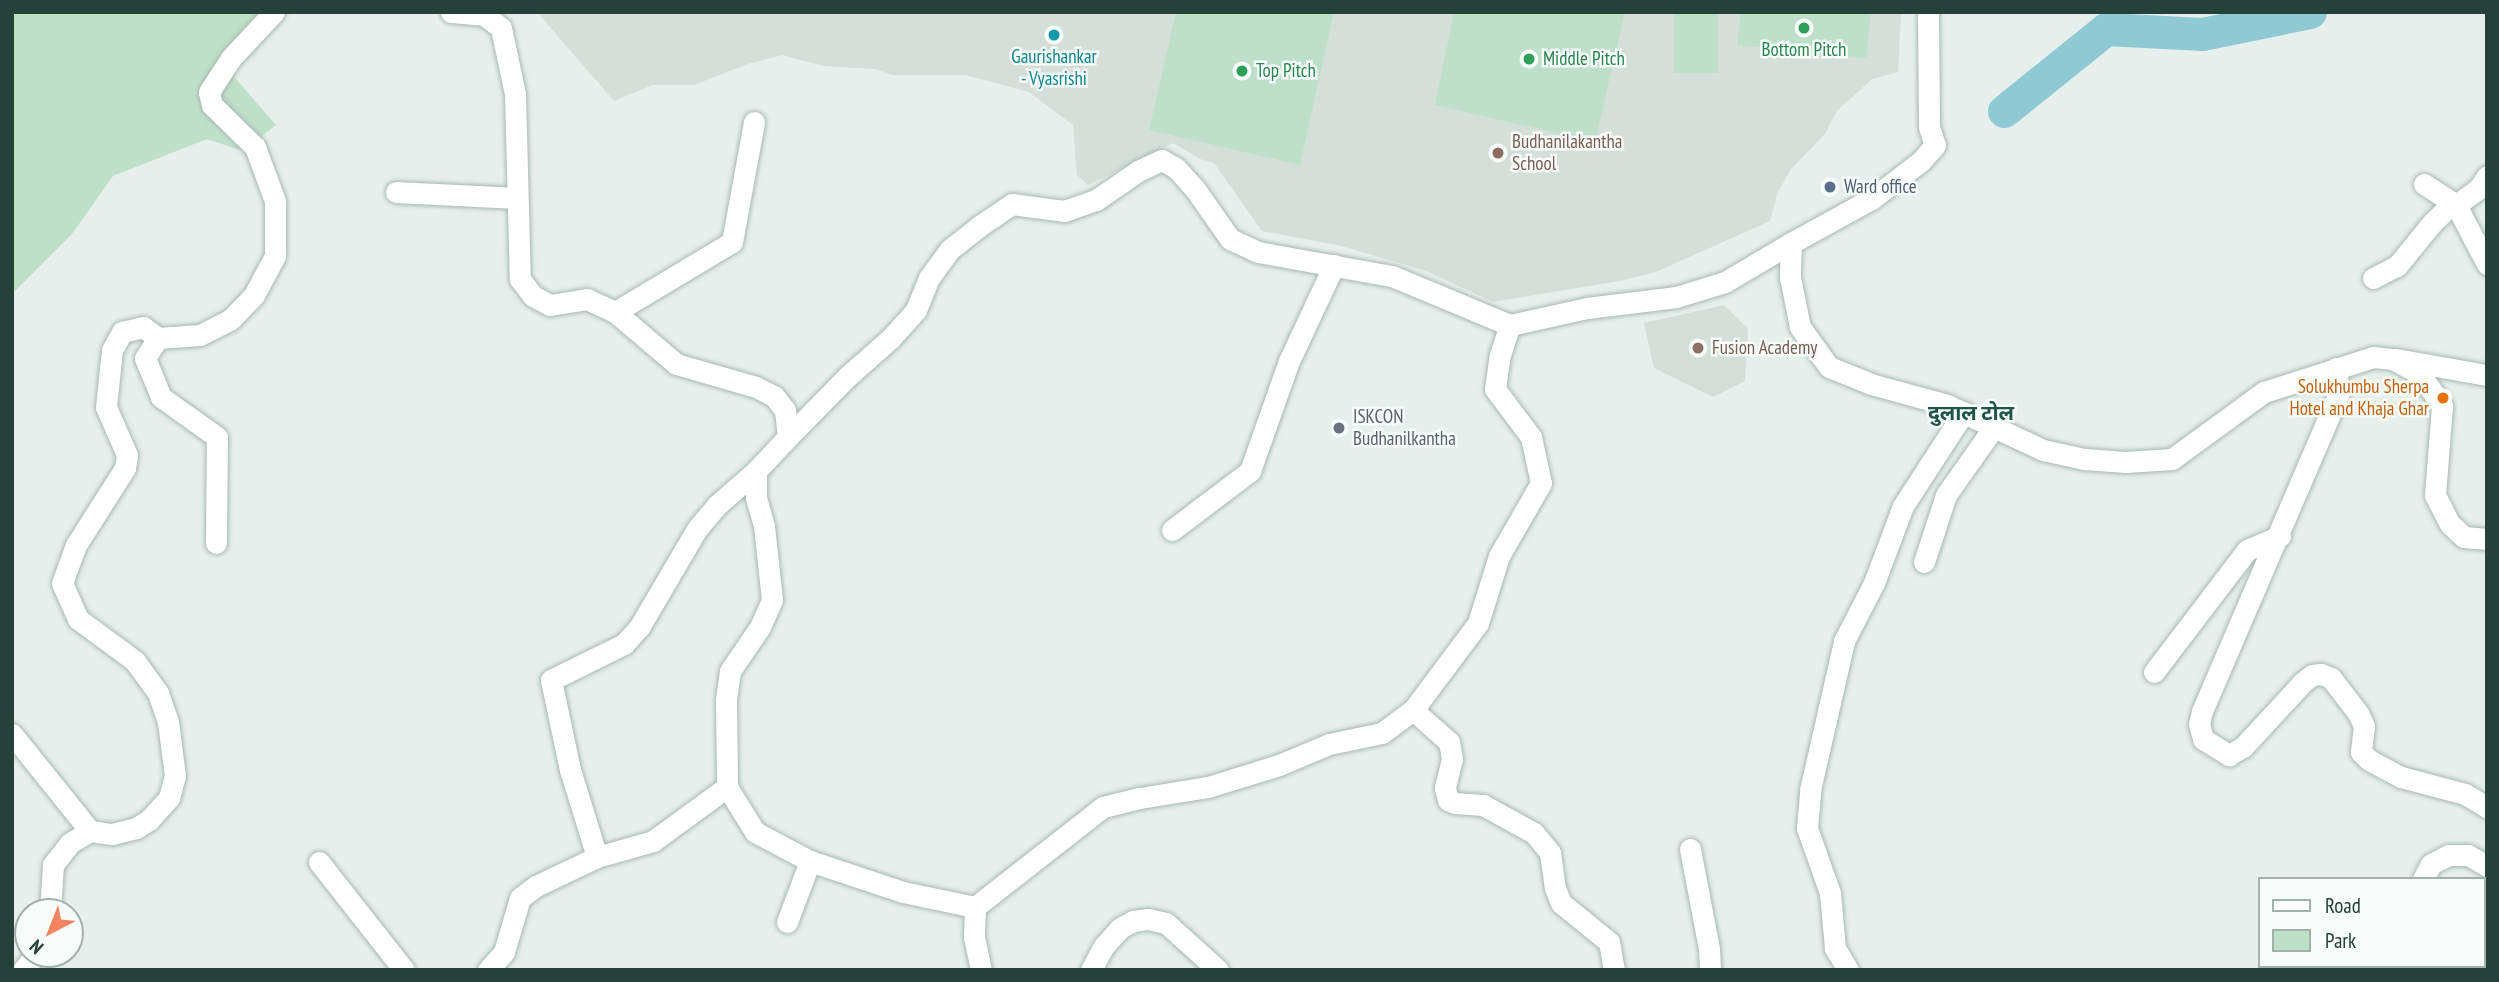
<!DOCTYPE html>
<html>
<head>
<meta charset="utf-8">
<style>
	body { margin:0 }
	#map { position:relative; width:2499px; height:982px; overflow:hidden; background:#e6efeb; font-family:"PT Sans Narrow","Noto Sans Devanagari",sans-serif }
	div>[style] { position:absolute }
	.built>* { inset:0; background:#d4dfda }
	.green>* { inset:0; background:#bfe0c8; transform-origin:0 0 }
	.river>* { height:33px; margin:-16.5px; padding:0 16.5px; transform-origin:16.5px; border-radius:16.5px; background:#8ec9d4 }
	.roads { filter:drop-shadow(0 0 2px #a8b8b2) drop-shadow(0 0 2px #a8b8b2) }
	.minor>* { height:21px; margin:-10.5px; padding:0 10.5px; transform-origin:10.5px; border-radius:10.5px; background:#fff }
	.tertiary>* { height:21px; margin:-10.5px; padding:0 10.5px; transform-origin:10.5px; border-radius:10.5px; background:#fff }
	.secondary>* { height:21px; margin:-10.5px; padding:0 10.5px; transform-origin:10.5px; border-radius:10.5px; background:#fff }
	.dots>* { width:19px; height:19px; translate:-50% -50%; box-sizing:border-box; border:4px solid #f7fbf9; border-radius:50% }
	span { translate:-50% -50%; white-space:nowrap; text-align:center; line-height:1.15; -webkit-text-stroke:5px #f7fbf9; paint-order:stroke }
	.leisure-label { font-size:19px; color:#27864d }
	.left { translate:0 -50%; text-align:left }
	.culture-label { font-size:19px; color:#0d838f }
	.education-label { font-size:19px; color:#785e54 }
	.service-label { font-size:19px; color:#4e5e75 }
	.food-label { font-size:19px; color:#c56008 }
	.right { translate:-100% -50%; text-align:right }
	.worship-label { font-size:19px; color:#5b616d }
	.neighbourhood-label { font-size:21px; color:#1f5548; font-weight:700 }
	.frame { position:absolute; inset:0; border:14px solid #24423a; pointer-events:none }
	.legend { position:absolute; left:2258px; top:877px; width:228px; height:91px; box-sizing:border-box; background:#f7fbf9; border:2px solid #a3b1ad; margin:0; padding:9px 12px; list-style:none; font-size:21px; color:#24423a }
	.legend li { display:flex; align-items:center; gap:14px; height:35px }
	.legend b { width:35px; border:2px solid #a3b1ad }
	.north { position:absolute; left:14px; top:898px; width:70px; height:70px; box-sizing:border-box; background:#f7fbf9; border:2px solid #a3b1ad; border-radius:50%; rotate:222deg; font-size:19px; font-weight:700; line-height:28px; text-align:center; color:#24423a }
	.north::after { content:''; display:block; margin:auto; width:24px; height:32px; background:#f4845f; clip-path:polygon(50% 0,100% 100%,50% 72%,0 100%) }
</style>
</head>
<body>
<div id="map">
	<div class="built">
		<i style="clip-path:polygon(537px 12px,1901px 12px,1898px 72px,1872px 79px,1836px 112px,1825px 134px,1791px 169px,1778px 192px,1770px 221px,1656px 272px,1620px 281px,1493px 302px,1426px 271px,1342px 246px,1262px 231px,1214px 163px,1200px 159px,1173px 143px,1088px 185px,1077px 175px,1073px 125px,1029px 92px,965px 75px,892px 75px,875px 69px,823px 66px,782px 55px,748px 64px,694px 85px,652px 85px,614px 101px)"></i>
		<i style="clip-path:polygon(1724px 305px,1748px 329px,1745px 381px,1713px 397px,1654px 368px,1644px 323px)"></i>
	</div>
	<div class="green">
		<i style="clip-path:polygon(12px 12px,265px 12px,222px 63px,276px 125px,243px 151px,207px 139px,113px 176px,72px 234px,12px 294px)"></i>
		<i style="clip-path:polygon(1176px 12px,1334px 12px,1300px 165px,1149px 130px)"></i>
		<i style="clip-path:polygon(1454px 12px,1625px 12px,1595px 142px,1435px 105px)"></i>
		<i style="left:1674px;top:12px;width:44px;height:61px"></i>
		<i style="clip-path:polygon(1741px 12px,1871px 12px,1866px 58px,1737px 45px)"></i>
	</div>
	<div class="river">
		<i style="left:2004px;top:111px;width:131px;rotate:-38.8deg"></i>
		<i style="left:2106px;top:29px;width:96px;rotate:3deg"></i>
		<i style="left:2202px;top:34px;width:110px;rotate:-11.5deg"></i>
	</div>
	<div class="roads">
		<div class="minor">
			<i style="left:2424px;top:184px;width:38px;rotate:33deg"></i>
			<i style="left:2456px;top:205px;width:67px;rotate:62.3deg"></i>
			<i style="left:396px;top:192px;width:121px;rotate:2.8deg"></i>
			<i style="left:2456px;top:205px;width:29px;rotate:-36deg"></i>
			<i style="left:2479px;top:188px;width:14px;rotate:-56deg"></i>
			<i style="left:2373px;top:278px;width:27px;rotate:-27deg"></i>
			<i style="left:2397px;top:266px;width:55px;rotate:-50.9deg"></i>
			<i style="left:2432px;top:223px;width:29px;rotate:-44deg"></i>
			<i style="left:615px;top:312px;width:136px;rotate:-30.9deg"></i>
			<i style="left:732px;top:242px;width:122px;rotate:-79.6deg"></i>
			<i style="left:2396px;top:359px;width:92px;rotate:10deg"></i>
			<i style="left:2336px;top:368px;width:25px;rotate:83deg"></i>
			<i style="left:2339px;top:393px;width:346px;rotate:113.3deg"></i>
			<i style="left:2202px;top:711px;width:13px;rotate:103deg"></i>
			<i style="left:2199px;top:724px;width:16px;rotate:75deg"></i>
			<i style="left:2203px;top:739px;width:31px;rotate:32deg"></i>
			<i style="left:2229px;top:755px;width:16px;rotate:-30deg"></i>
			<i style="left:2243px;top:747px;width:88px;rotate:-47.3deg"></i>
			<i style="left:2303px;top:682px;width:11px;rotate:-38deg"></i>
			<i style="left:2312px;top:675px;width:9px;rotate:-6deg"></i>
			<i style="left:2321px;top:674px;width:11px;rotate:22deg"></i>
			<i style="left:2331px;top:678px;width:44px;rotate:52.4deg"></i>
			<i style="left:2358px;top:713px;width:14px;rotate:65deg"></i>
			<i style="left:2364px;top:726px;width:26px;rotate:97deg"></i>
			<i style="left:2361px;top:752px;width:11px;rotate:45deg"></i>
			<i style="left:2369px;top:760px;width:36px;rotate:28deg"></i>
			<i style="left:2401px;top:777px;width:66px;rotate:14.9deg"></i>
			<i style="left:2465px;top:794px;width:26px;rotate:31deg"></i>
			<i style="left:788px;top:437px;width:86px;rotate:-45.5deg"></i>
			<i style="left:848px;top:376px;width:56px;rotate:-41.4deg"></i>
			<i style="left:890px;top:339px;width:39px;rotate:-48deg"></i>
			<i style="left:916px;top:310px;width:35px;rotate:-68deg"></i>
			<i style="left:929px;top:278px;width:34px;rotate:-54deg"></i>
			<i style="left:949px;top:250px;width:37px;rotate:-38deg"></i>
			<i style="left:978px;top:227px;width:41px;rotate:-34.1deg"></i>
			<i style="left:1012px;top:204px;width:52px;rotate:7.7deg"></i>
			<i style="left:1064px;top:211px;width:34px;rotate:-19deg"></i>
			<i style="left:1096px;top:200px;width:51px;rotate:-34.6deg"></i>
			<i style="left:1138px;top:171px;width:26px;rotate:-25deg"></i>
			<i style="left:1162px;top:160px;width:16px;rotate:30deg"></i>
			<i style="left:1176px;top:168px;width:28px;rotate:48deg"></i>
			<i style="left:1195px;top:189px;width:61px;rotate:55deg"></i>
			<i style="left:1230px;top:239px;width:31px;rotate:25deg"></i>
			<i style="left:1258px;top:252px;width:136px;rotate:10.2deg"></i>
			<i style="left:1392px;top:276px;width:128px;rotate:22.6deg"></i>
			<i style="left:1172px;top:530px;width:98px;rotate:-37.1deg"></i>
			<i style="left:1250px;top:471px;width:117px;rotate:-70.5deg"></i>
			<i style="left:1289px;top:361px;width:106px;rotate:-64.9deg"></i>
			<i style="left:216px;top:543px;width:106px;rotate:-89.5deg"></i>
			<i style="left:217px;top:437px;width:69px;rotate:-144.5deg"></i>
			<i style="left:161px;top:397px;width:42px;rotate:-112.3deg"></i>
			<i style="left:145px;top:358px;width:24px;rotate:-57deg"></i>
			<i style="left:158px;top:338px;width:42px;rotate:-4.1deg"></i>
			<i style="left:200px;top:335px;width:35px;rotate:-27deg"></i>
			<i style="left:231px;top:319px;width:33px;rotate:-46deg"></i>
			<i style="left:254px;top:295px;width:44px;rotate:-61.7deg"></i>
			<i style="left:275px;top:256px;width:55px;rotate:-90deg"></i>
			<i style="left:275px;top:201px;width:58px;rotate:-110.3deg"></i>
			<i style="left:255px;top:147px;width:60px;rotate:-135.7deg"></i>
			<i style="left:212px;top:105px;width:13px;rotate:-103deg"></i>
			<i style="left:209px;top:92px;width:40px;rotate:-57.1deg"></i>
			<i style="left:231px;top:58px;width:63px;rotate:-46.9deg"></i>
			<i style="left:1924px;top:562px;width:71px;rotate:-71.8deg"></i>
			<i style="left:1946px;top:495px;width:83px;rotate:-54.8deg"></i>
			<i style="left:2154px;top:672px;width:153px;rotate:-52.7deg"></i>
			<i style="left:2247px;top:550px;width:36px;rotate:-23deg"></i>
			<i style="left:1413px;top:710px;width:48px;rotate:41.6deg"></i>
			<i style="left:1449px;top:742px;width:17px;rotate:80deg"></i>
			<i style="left:1452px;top:759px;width:30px;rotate:104deg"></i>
			<i style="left:1445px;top:788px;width:12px;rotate:76deg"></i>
			<i style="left:1448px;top:800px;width:8px;rotate:23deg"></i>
			<i style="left:1455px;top:803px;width:28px;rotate:4deg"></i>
			<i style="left:1483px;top:805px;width:58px;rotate:28.8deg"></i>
			<i style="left:1534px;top:833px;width:26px;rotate:51deg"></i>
			<i style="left:1550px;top:853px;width:35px;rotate:82deg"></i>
			<i style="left:1555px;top:888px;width:16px;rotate:68deg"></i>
			<i style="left:1561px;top:903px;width:62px;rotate:39.1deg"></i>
			<i style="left:1609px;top:942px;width:28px;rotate:80deg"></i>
			<i style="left:12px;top:734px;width:124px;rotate:51.2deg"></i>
			<i style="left:90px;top:831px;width:23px;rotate:149deg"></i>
			<i style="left:70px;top:843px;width:28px;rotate:128deg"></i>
			<i style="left:53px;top:865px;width:47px;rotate:93.7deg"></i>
			<i style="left:90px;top:831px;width:22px;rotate:8deg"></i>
			<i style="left:112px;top:834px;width:25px;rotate:-14deg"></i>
			<i style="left:136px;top:828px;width:15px;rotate:-32deg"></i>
			<i style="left:149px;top:820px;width:30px;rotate:-48deg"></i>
			<i style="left:169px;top:798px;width:23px;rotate:-75deg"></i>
			<i style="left:175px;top:776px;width:54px;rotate:-97.4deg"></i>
			<i style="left:168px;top:722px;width:31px;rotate:-109deg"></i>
			<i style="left:158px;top:693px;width:39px;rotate:-126deg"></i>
			<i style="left:135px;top:661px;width:71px;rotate:-143.6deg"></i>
			<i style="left:78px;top:619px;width:39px;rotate:-114deg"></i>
			<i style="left:62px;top:583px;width:40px;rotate:-69.8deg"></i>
			<i style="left:76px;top:545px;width:91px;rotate:-57.5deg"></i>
			<i style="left:125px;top:468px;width:13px;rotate:-81deg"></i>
			<i style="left:127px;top:455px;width:52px;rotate:-113.6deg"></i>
			<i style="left:106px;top:407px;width:57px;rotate:-84deg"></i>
			<i style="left:112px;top:350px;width:21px;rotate:-61deg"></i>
			<i style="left:122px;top:332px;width:22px;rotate:-13deg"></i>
			<i style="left:143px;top:327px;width:19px;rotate:36deg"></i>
			<i style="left:1690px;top:849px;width:102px;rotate:79.2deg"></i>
			<i style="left:1709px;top:949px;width:21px;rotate:87deg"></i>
			<i style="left:597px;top:857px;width:91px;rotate:-107.2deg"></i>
			<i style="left:570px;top:770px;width:92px;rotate:-101.9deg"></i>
			<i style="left:551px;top:680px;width:81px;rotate:-26.3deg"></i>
			<i style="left:624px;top:644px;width:24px;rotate:-48deg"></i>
			<i style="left:640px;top:626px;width:113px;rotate:-59.6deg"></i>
			<i style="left:697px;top:529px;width:30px;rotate:-50deg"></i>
			<i style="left:716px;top:506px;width:53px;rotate:-41.2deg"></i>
			<i style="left:319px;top:862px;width:137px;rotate:51.8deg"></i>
			<i style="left:2423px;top:879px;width:17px;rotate:-62deg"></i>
			<i style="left:2431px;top:864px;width:20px;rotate:-27deg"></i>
			<i style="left:2449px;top:855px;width:19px"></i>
			<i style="left:2468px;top:855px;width:22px;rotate:30deg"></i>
			<i style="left:975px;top:907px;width:30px;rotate:92deg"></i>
			<i style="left:974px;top:937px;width:34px;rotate:78deg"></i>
			<i style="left:787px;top:922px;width:65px;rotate:-69.3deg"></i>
			<i style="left:2483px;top:931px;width:4px;rotate:14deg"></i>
			<i style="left:23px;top:970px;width:21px;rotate:-51deg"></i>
			<i style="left:488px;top:970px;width:24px;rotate:-48deg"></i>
			<i style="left:504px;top:952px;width:56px;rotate:-73.5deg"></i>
			<i style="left:520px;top:898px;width:20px;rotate:-37deg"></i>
			<i style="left:536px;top:886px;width:68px;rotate:-25.4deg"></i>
			<i style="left:597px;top:857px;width:58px;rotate:-15.9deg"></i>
			<i style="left:653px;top:841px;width:92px;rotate:-36.1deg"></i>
			<i style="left:1091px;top:970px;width:27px;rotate:-62deg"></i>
			<i style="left:1104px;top:946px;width:24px;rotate:-48deg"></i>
			<i style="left:1120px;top:928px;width:15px;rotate:-28deg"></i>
			<i style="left:1133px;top:921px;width:15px;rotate:-8deg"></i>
			<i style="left:1148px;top:919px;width:18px;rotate:13deg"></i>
			<i style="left:1166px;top:923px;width:70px;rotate:42.1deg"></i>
			<i style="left:1848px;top:970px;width:26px;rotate:-121deg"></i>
			<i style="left:1835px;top:948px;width:55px;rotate:-95.2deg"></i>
			<i style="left:1830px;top:893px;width:69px;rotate:-109.5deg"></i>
			<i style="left:1807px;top:828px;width:38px;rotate:-85deg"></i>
			<i style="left:1810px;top:790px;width:153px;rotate:-77.1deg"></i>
			<i style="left:1844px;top:641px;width:65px;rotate:-62.7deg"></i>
			<i style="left:1874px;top:583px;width:82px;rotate:-69.4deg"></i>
			<i style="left:1903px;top:506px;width:112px;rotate:-57deg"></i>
		</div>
		<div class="tertiary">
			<i style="left:451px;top:12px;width:33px;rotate:5deg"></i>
			<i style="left:484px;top:15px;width:21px;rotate:37deg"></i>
			<i style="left:501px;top:28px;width:67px;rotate:78deg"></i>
			<i style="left:515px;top:94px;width:185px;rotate:88.5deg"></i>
			<i style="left:520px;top:279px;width:21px;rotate:53deg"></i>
			<i style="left:533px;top:296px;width:19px;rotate:28deg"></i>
			<i style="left:550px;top:305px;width:37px;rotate:-9deg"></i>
			<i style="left:587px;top:299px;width:17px;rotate:25deg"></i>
			<i style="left:602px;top:306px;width:14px;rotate:25deg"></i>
			<i style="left:615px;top:312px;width:80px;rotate:40.4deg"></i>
			<i style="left:676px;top:364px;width:83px;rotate:16deg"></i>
			<i style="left:756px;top:387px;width:20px;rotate:27deg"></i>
			<i style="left:774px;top:396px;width:18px;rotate:52deg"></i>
			<i style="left:785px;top:410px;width:27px;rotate:84deg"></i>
			<i style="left:788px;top:437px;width:47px;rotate:133.3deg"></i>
			<i style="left:756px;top:471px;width:27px;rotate:90deg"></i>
			<i style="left:756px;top:498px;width:29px;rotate:74deg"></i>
			<i style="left:764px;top:526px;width:74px;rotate:83.8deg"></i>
			<i style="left:772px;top:600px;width:30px;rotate:114deg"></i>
			<i style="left:760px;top:627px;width:53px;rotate:124.3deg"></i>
			<i style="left:730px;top:671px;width:30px;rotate:98deg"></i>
			<i style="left:726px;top:701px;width:86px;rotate:89.3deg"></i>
			<i style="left:727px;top:787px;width:53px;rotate:58.1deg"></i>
			<i style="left:755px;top:832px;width:62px;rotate:27.8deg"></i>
			<i style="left:810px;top:861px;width:98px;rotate:18.4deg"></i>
			<i style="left:903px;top:892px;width:74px;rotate:11.8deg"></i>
			<i style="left:975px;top:907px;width:162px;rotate:-38deg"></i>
			<i style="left:1103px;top:807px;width:38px;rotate:-14deg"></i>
			<i style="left:1140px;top:798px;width:69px;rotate:-9.2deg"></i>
			<i style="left:1208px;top:787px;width:74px;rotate:-17.2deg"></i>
			<i style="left:1279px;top:765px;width:54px;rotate:-22.8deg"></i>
			<i style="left:1329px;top:744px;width:54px;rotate:-11.7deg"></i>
			<i style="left:1382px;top:733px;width:39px;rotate:-37deg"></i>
			<i style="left:1413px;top:710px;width:109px;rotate:-53.2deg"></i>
			<i style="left:1478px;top:623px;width:70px;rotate:-72.6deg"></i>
			<i style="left:1499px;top:556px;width:84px;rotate:-60.1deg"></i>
			<i style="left:1541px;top:483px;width:47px;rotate:-102.3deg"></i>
			<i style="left:1531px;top:437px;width:60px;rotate:-126.9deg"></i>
			<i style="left:1495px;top:389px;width:34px;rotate:-82deg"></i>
			<i style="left:1500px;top:355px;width:32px;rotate:-72deg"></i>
			<i style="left:1510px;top:325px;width:79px;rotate:-12.4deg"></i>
			<i style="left:1587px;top:308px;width:90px;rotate:-7deg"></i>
			<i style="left:1676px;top:297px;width:51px;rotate:-17deg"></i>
			<i style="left:1725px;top:282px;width:77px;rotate:-30.6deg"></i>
			<i style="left:1929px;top:127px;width:19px;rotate:72deg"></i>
			<i style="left:1935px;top:145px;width:21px;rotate:131deg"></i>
			<i style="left:1921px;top:161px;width:61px;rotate:142.4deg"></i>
			<i style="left:1873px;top:198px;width:94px;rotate:151.2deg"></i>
			<i style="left:1791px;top:243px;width:34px;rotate:92deg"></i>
			<i style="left:1790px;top:277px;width:51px;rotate:78.7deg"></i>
			<i style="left:1800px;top:327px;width:49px;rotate:54.1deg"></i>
			<i style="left:1829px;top:367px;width:45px;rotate:22deg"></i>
			<i style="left:1871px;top:384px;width:79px;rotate:15.4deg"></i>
			<i style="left:1947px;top:405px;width:106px;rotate:25.1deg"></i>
			<i style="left:2043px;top:450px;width:42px;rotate:12.4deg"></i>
			<i style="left:2084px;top:459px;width:42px;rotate:4.1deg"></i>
			<i style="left:2126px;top:462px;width:46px;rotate:-3.7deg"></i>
			<i style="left:2172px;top:459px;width:114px;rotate:-36.1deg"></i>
			<i style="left:2264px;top:392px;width:114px;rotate:-17.8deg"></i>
			<i style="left:2373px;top:357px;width:20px;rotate:6deg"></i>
			<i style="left:2393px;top:359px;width:31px;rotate:29deg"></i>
			<i style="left:2420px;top:374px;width:39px;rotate:55deg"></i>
			<i style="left:2442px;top:406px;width:89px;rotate:94.5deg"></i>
			<i style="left:2435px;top:495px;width:33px;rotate:63deg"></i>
			<i style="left:2450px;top:524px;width:19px;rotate:43deg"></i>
			<i style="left:2464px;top:537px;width:23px;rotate:5deg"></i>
		</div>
		<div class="secondary">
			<i style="left:1928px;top:12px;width:115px;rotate:89.5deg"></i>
		</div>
	</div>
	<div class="dots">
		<i style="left:1804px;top:28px;background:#2e9e5b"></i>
		<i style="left:1054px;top:35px;background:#0f9aa8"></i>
		<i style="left:1529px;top:59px;background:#2e9e5b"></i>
		<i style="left:1242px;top:71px;background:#2e9e5b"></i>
		<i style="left:1498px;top:153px;background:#8d6e63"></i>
		<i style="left:1830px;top:187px;background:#5c6f8a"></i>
		<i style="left:1698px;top:348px;background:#8d6e63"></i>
		<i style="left:2443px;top:398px;background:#e8710a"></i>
		<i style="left:1339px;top:428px;background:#6b7280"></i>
	</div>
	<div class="leisure-label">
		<span style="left:1804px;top:50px">Bottom Pitch</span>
		<span class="left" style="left:1543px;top:59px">Middle Pitch</span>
		<span class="left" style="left:1256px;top:71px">Top Pitch</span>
	</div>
	<div class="culture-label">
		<span style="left:1054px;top:68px">Gaurishankar<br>- Vyasrishi</span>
	</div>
	<div class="education-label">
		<span class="left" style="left:1512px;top:153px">Budhanilakantha<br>School</span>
		<span class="left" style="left:1712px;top:348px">Fusion Academy</span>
	</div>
	<div class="service-label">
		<span class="left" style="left:1844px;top:187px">Ward office</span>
	</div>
	<div class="food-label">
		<span class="right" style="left:2429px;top:398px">Solukhumbu Sherpa<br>Hotel and Khaja Ghar</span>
	</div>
	<div class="worship-label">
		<span class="left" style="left:1353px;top:428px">ISKCON<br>Budhanilkantha</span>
	</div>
	<div class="neighbourhood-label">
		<span style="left:1971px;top:413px">दुलाल टोल</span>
	</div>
	<div class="frame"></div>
	<ul class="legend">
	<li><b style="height:9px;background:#fff"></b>Road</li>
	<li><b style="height:19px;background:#bfe0c8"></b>Park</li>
	</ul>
	<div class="north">N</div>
</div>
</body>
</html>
